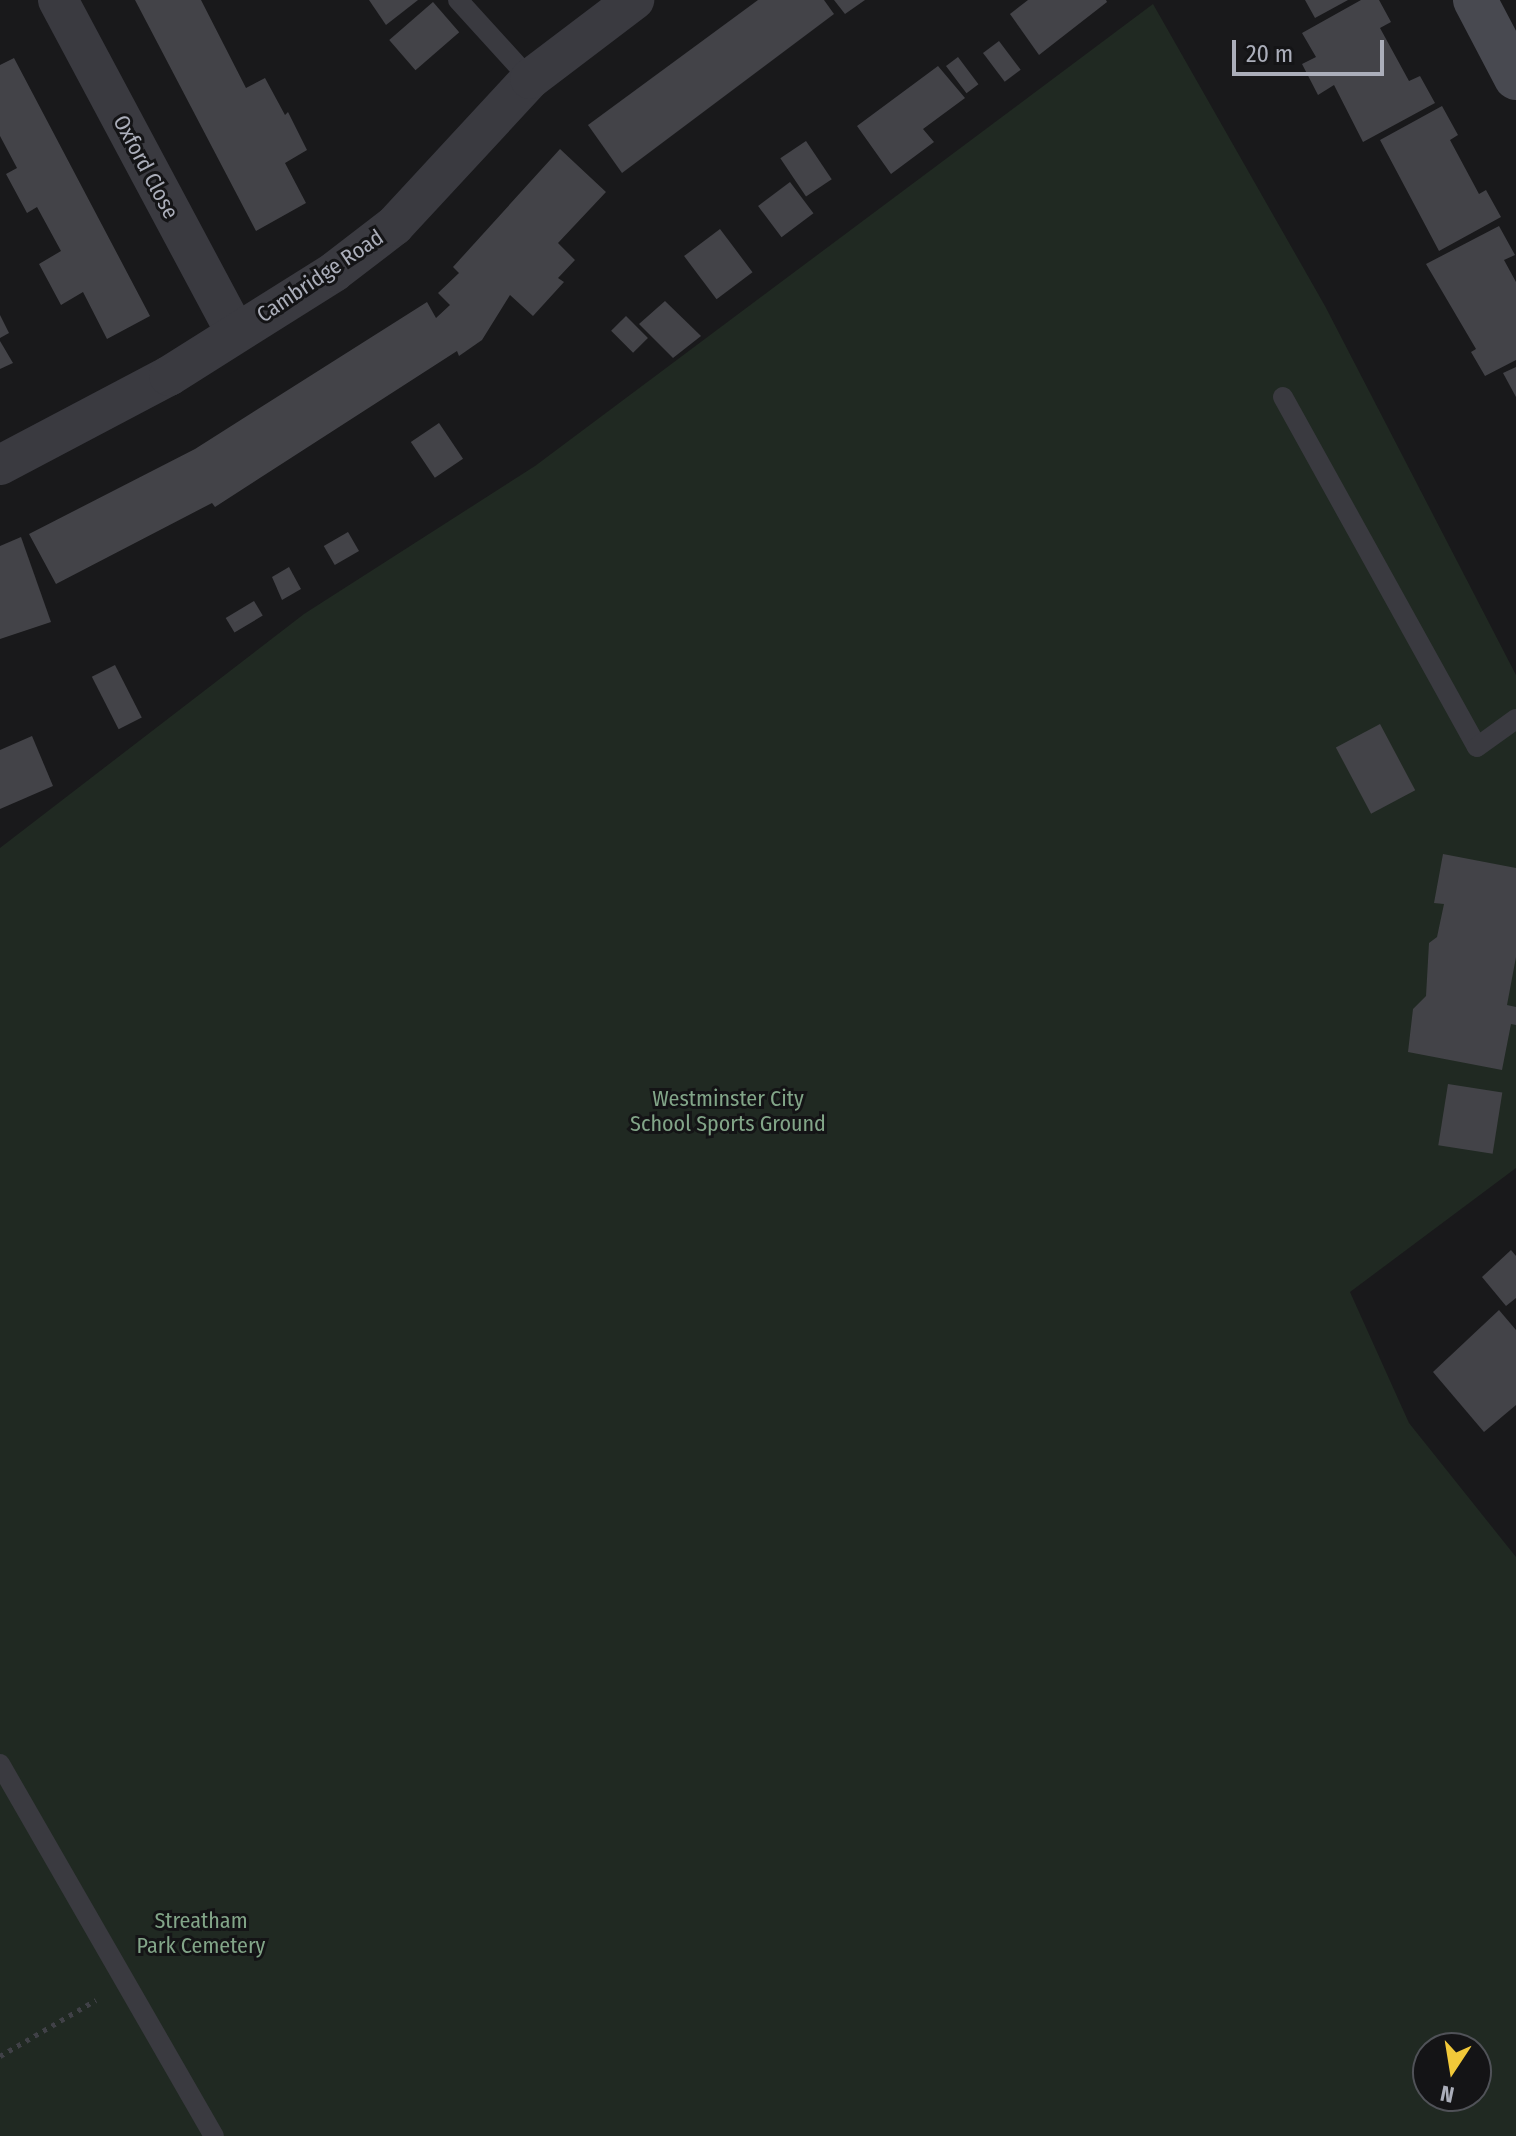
<!DOCTYPE html>
<html>
<head>
<meta charset="utf-8">
<style>
	body { margin:0 }
	#map { position:relative; width:1516px; height:2136px; overflow:hidden; background:#19191b; font-family:"Fira Sans Condensed",sans-serif }
	div>[style] { position:absolute }
	.green>* { inset:0; background:#202922 }
	.building>* { inset:0; background:#434348; transform-origin:0 0 }
	.path>* { height:5px; margin-top:-2.5px; transform-origin:0; background:repeating-linear-gradient(90deg,#404147 0 4px,transparent 0 10px) }
	.lane>* { height:20px; margin:-10px; padding:0 10px; transform-origin:10px; border-radius:10px; background:#3a3a40 }
	.street>* { height:40px; margin:-20px; padding:0 20px; transform-origin:20px; border-radius:20px; background:#3a3a40 }
	.secondary>* { height:44px; margin:-22px; padding:0 22px; transform-origin:22px; border-radius:22px; background:#484950 }
	span { translate:-50% -50%; white-space:nowrap; text-align:center; line-height:1.15; -webkit-text-stroke:6px #141416; paint-order:stroke }
	.street-label { font-size:22px; color:#abaeba }
	.park-label { font-size:22px; color:#82a588 }
	.north { position:absolute; left:1412px; top:2032px; width:80px; height:80px; box-sizing:border-box; background:#141416; border:2px solid #505258; border-radius:50%; rotate:192deg; font-size:22px; font-weight:700; line-height:32px; text-align:center; color:#abaeba }
	.north::after { content:''; display:block; margin:auto; width:28px; height:36px; background:#f2c939; clip-path:polygon(50% 0,100% 100%,50% 72%,0 100%) }
	.scale { position:absolute; left:1232px; top:40px; width:152px; height:36px; box-sizing:border-box; border:4px solid #abaeba; border-top:0; padding-left:10px; font-size:24px; line-height:28px; white-space:nowrap; color:#abaeba; -webkit-text-stroke:6px #141416; paint-order:stroke }
</style>
</head>
<body>
<div id="map">
	<div class="green">
		<i style="clip-path:polygon(evenodd,1153px 4px,1325px 306px,1516px 675px,1516px 1168px,1350px 1292px,1409px 1423px,1516px 1557px,1516px 2136px,0 2136px,0 848px,304px 614px,535px 466px,1153px 4px,1428px 2048px,1476px 2048px,1476px 2096px,1428px 2096px,1428px 2048px)"></i>
	</div>
	<div class="building">
		<i style="clip-path:polygon(135px 0,201px 0,246px 88px,265px 78px,285px 115px,288px 112px,307px 150px,285px 163px,306px 203px,256px 231px)"></i>
		<i style="clip-path:polygon(369px 0,418px 0,386px 25px)"></i>
		<i style="clip-path:polygon(758px 0,824px 0,834px 14px,622px 173px,588px 125px)"></i>
		<i style="clip-path:polygon(834px 0,865px 0,845px 14px)"></i>
		<i style="clip-path:polygon(1028px 0,1106px 0,1107px 2px,1039px 55px,1010px 14px)"></i>
		<i style="clip-path:polygon(1305px 0,1348px 0,1315px 18px)"></i>
		<i style="clip-path:polygon(1361px 0,1379px 0,1391px 22px,1380px 28px,1409px 81px,1420px 76px,1435px 103px,1363px 142px,1334px 85px,1318px 95px,1302px 64px,1316px 57px,1302px 33px)"></i>
		<i style="left:433px;top:2px;width:40px;height:58px;rotate:49deg"></i>
		<i style="left:999px;top:41px;width:36px;height:20px;rotate:53deg"></i>
		<i style="left:958px;top:57px;width:34px;height:15px;rotate:53deg"></i>
		<i style="clip-path:polygon(14px 58px,150px 316px,107px 339px,83px 292px,61px 305px,39px 264px,61px 251px,37px 207px,27px 213px,6px 174px,17px 168px,0 136px,0 65px)"></i>
		<i style="clip-path:polygon(938px 66px,965px 98px,923px 129px,934px 142px,891px 174px,857px 126px)"></i>
		<i style="clip-path:polygon(1442px 106px,1458px 135px,1450px 140px,1479px 194px,1486px 190px,1501px 217px,1439px 251px,1380px 140px)"></i>
		<i style="left:806px;top:141px;width:46px;height:31px;rotate:56deg"></i>
		<i style="clip-path:polygon(560px 149px,606px 192px,558px 243px,575px 260px,558px 278px,564px 282px,533px 316px,510px 295px,482px 340px,459px 356px,457px 351px,215px 507px,212px 503px,56px 584px,29px 534px,195px 449px,427px 302px,436px 318px,450px 305px,438px 293px,459px 273px,453px 267px)"></i>
		<i style="left:790px;top:182px;width:39px;height:40px;rotate:53deg"></i>
		<i style="clip-path:polygon(1499px 226px,1515px 255px,1504px 260px,1516px 282px,1516px 360px,1485px 376px,1471px 352px,1476px 349px,1426px 264px)"></i>
		<i style="left:720px;top:229px;width:54px;height:45px;rotate:53deg"></i>
		<i style="clip-path:polygon(665px 301px,701px 336px,673px 358px,639px 324px)"></i>
		<i style="clip-path:polygon(0 315px,9px 333px,0 338px)"></i>
		<i style="left:626px;top:316px;width:31px;height:21px;rotate:45deg"></i>
		<i style="clip-path:polygon(0 341px,13px 363px,0 369px)"></i>
		<i style="clip-path:polygon(1516px 367px,1516px 397px,1503px 373px)"></i>
		<i style="left:439px;top:423px;width:43px;height:34px;rotate:56deg"></i>
		<i style="left:348px;top:532px;width:22px;height:28px;rotate:60deg"></i>
		<i style="clip-path:polygon(21px 537px,51px 622px,0 639px,0 546px)"></i>
		<i style="clip-path:polygon(289px 567px,301px 589px,282px 600px,272px 577px)"></i>
		<i style="left:254px;top:601px;width:17px;height:33px;rotate:59deg"></i>
		<i style="left:115px;top:665px;width:59px;height:26px;rotate:63deg"></i>
		<i style="left:1380px;top:724px;width:75px;height:50px;rotate:62deg"></i>
		<i style="clip-path:polygon(32px 736px,53px 786px,0 809px,0 750px)"></i>
		<i style="clip-path:polygon(1443px 854px,1516px 868px,1516px 957px,1507px 1005px,1516px 1007px,1516px 1025px,1511px 1024px,1502px 1070px,1408px 1052px,1413px 1009px,1426px 996px,1429px 943px,1437px 937px,1444px 904px,1434px 903px)"></i>
		<i style="left:1448px;top:1084px;width:55px;height:62px;rotate:9deg"></i>
		<i style="clip-path:polygon(1511px 1250px,1516px 1256px,1516px 1298px,1506px 1306px,1482px 1277px)"></i>
		<i style="clip-path:polygon(1499px 1310px,1516px 1330px,1516px 1405px,1484px 1432px,1433px 1372px)"></i>
	</div>
	<div class="path">
		<i style="left:0;top:2056px;width:111px;rotate:-30.3deg"></i>
	</div>
	<div class="lane">
		<i style="left:458px;top:0;width:107px;rotate:47.7deg"></i>
		<i style="left:1283px;top:397px;width:400px;rotate:61deg"></i>
		<i style="left:1477px;top:747px;width:48px;rotate:-35.7deg"></i>
		<i style="left:0;top:1764px;width:429px;rotate:60.1deg"></i>
	</div>
	<div class="street">
		<i style="left:58px;top:0;width:376px;rotate:61.9deg"></i>
		<i style="left:0;top:465px;width:191px;rotate:-27.8deg"></i>
		<i style="left:169px;top:376px;width:195px;rotate:-32.2deg"></i>
		<i style="left:334px;top:272px;width:76px;rotate:-37.5deg"></i>
		<i style="left:394px;top:226px;width:200px;rotate:-47.2deg"></i>
		<i style="left:530px;top:79px;width:131px;rotate:-37.2deg"></i>
	</div>
	<div class="secondary">
		<i style="left:1475px;top:0;width:88px;rotate:62.3deg"></i>
	</div>
	<div class="street-label">
		<span style="left:146px;top:167px;rotate:62deg">Oxford Close</span>
		<span style="left:320px;top:276px;rotate:-34deg">Cambridge Road</span>
	</div>
	<div class="park-label">
		<span style="left:728px;top:1111px">Westminster City<br>School Sports Ground</span>
		<span style="left:201px;top:1933px">Streatham<br>Park Cemetery</span>
	</div>
	<div class="north">N</div>
	<div class="scale">20 m</div>
</div>
</body>
</html>
